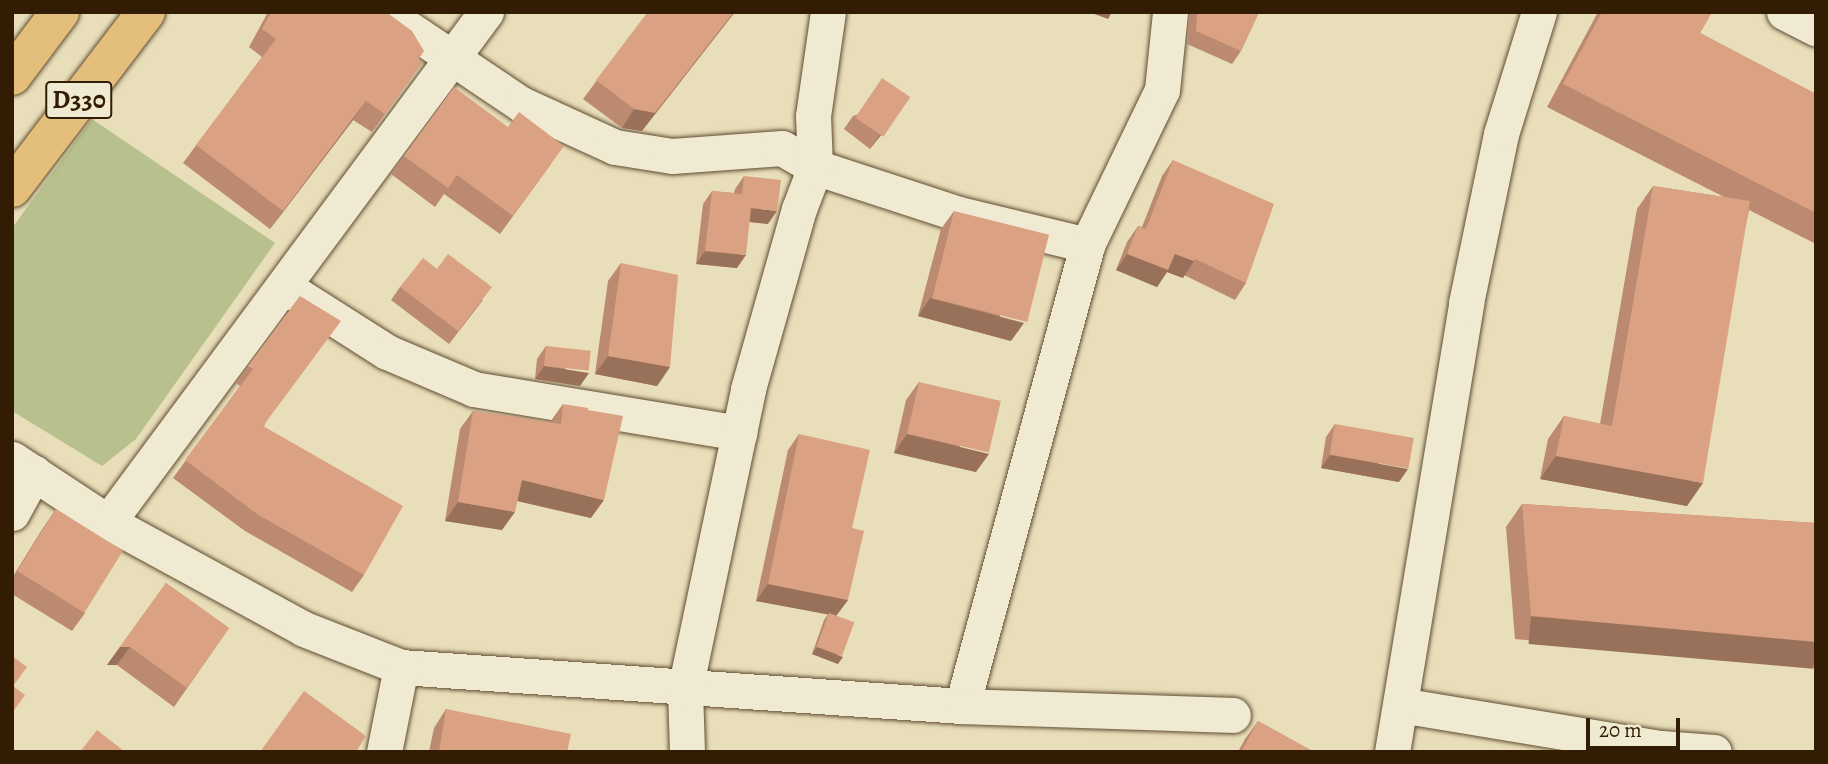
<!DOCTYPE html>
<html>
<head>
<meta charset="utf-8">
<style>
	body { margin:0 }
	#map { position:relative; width:1828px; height:764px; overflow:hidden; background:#e8deb9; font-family:Alegreya,serif }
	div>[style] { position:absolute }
	.green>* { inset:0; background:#b8c18e }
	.roads { filter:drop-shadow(0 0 2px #604c31) drop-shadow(0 0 2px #604c31) }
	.street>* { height:35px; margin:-17.5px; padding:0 17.5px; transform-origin:17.5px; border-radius:17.5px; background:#f0ead2 }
	.primary>* { height:38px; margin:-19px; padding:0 19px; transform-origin:19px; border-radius:19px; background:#e4bf7c }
	.wall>* { inset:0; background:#bb8a70 }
	.shaded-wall>* { inset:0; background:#99715b; transform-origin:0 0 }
	.building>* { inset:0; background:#daa182; transform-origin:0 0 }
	span { translate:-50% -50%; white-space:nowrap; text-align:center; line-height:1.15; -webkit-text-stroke:5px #f0ead2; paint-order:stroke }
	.shield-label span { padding:2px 5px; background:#f0ead2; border:2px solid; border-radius:5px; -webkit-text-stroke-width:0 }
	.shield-label { font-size:26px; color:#331c04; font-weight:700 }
	.frame { position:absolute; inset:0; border:14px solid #331c04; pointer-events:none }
	.scale { position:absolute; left:1586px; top:718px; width:94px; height:32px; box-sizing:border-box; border:4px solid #331c04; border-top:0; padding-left:9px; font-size:21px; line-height:24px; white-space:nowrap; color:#331c04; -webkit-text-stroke:5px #f0ead2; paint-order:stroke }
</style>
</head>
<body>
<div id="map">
	<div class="green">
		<i style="clip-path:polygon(92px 119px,275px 243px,136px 439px,102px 466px,12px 411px,12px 228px)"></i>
	</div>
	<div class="roads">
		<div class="street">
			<i style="left:384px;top:12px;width:165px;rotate:33.9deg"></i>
			<i style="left:521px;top:104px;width:103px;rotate:24.6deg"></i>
			<i style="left:615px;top:147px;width:58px;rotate:9deg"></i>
			<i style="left:672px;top:156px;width:110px;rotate:-4.2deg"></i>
			<i style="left:782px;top:148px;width:38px;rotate:30deg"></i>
			<i style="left:815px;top:167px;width:151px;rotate:18.1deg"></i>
			<i style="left:959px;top:214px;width:132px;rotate:13.6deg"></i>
			<i style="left:1784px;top:12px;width:36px;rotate:27deg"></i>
			<i style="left:299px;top:296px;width:104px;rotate:32.5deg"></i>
			<i style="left:387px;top:352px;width:95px;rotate:23deg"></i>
			<i style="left:474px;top:389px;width:269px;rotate:9.4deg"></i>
			<i style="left:12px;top:459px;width:115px;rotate:33.3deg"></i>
			<i style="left:108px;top:522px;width:223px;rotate:28.6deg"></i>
			<i style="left:304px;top:629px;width:104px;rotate:21.4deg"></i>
			<i style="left:401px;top:667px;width:562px;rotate:3.98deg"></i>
			<i style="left:962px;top:706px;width:478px;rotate:-74.8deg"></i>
			<i style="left:1087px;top:245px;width:172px;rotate:-64.2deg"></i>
			<i style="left:1162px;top:90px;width:78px;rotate:-84.1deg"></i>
			<i style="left:12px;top:513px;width:46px;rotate:-61.2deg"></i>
			<i style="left:108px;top:522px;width:635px;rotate:-53.46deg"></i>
			<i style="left:1400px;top:705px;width:265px;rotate:9.4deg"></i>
			<i style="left:1661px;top:748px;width:53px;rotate:4.3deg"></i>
			<i style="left:962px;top:706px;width:271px;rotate:1.9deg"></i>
			<i style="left:384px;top:752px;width:87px;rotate:-78.7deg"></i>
			<i style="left:687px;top:752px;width:63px;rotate:-91.8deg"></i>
			<i style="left:685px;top:689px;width:307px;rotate:-78.1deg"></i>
			<i style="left:748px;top:389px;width:187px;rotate:-74.2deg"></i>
			<i style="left:799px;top:209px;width:45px;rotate:-69.1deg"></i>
			<i style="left:815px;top:167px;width:51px;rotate:-92.2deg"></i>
			<i style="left:813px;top:116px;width:105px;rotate:-81.8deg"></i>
			<i style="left:1392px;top:752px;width:455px;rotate:-80.6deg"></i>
			<i style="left:1466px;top:303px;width:173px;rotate:-78.3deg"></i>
			<i style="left:1501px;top:134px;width:128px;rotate:-72.7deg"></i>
		</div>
		<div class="primary">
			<i style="left:12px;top:76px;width:80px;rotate:-53.1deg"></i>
			<i style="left:12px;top:188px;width:221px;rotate:-52.7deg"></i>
		</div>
	</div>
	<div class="wall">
		<i style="clip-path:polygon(268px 12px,386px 12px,418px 60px,422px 63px,372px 132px,353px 120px,270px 229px,183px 163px,262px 57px,249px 47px)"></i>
		<i style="clip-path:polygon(648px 12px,642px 131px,622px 128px,583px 99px)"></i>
		<i style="clip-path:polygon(1189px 12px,1259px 12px,1241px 51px,1232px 64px,1187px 44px)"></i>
		<i style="clip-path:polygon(1598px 12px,1712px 12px,1700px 33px,1816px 94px,1816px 244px,1749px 210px,1687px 506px,1540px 479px,1548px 439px,1564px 416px,1600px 424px,1637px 209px,1653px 186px,1724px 197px,1547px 107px)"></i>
		<i style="clip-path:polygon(910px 97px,870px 149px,844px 129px,853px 116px)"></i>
		<i style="clip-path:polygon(404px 156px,551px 164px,500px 234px,444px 194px,435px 207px,391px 174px)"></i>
		<i style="clip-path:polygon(1173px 160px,1246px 283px,1235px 300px,1184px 275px,1183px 278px,1167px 272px,1157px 287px,1116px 270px,1127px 242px,1138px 226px,1142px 227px,1162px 176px)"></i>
		<i style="clip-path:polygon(744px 176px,768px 224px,749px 222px,737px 268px,696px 264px,703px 204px,712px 191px,734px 193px,735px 189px)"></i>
		<i style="clip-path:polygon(954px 211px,1011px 341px,918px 316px,941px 229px)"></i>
		<i style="clip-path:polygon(621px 263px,670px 367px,657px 386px,595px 374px,608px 281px)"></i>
		<i style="clip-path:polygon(437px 269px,483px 300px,449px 344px,391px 300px,400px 287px)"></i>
		<i style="clip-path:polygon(300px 296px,264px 427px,364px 575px,352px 592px,245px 531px,173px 478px,240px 386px,236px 383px)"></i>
		<i style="clip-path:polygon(546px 346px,580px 386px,535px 379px,537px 359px)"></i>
		<i style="clip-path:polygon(919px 382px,976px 472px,894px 453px,906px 400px)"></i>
		<i style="clip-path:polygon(563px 404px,591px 518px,517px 501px,502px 530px,445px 521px,460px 429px,473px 411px,550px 422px)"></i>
		<i style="clip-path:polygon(1335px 424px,1399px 482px,1321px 468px,1326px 437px)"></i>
		<i style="clip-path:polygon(799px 434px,852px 528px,848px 600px,836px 616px,838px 664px,812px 654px,824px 620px,828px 614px,756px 601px,788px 450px)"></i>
		<i style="clip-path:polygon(1522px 504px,1816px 523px,1816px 666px,1515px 639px,1506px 527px)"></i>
		<i style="clip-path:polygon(56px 509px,85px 613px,72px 631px,12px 594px,12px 578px,43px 528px)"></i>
		<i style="clip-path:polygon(166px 583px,229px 628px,174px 707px,117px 665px,107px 665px)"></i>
		<i style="clip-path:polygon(446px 709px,567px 752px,429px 752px,434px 728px)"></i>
		<i style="clip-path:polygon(1258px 721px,1314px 752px,1238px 752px,1245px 739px)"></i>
	</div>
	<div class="shaded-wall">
		<i style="clip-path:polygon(734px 12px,735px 12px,642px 131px,622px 128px,634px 109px)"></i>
		<i style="clip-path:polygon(1089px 12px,1112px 12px,1108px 19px)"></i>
		<i style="clip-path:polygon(910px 97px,901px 110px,870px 149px,879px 136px)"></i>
		<i style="clip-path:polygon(366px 101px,353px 120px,270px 229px,283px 211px)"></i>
		<i style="clip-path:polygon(751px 208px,777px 211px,768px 224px,742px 221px)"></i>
		<i style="clip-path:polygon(705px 251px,746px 255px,737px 268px,696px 264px)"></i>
		<i style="clip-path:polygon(1127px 254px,1175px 254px,1194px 261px,1183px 278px,1167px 272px,1157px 287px,1116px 270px)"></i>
		<i style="clip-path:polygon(930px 298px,1024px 323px,1011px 341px,918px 316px)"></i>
		<i style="clip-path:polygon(608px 356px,670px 367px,657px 386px,595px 374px)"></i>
		<i style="clip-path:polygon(544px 366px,589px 373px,580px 386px,535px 379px)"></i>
		<i style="clip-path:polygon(907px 434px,989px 454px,976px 472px,894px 453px)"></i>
		<i style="clip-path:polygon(1330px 455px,1408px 469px,1399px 482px,1321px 468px)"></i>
		<i style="clip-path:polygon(1556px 456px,1703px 483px,1687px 506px,1540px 479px)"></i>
		<i style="clip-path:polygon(522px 480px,604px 500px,591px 518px,509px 499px)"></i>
		<i style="clip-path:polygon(458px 502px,515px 512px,502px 530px,445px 521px)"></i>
		<i style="clip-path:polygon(768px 584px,848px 600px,836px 616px,756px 601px)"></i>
		<i style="left:1531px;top:616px;width:286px;height:28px;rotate:5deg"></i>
		<i style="clip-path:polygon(120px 647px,130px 647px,117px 665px,107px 665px)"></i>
		<i style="clip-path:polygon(817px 647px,843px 657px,838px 664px,812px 654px)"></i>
	</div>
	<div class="building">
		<i style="clip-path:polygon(271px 12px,386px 12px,412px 31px,424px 51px,418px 60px,422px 63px,385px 114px,366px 101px,283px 211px,196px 145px,276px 39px,262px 29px)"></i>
		<i style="clip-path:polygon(648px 12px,734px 12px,655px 113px,634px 109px,596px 80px)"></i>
		<i style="clip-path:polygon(1197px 12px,1259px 12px,1241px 51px,1196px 31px)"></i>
		<i style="clip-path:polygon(1602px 12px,1712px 12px,1700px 33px,1816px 94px,1816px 213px,1563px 84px)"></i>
		<i style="left:882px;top:78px;width:34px;height:48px;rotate:34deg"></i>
		<i style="clip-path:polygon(454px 87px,508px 127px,519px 112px,564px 146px,513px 216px,457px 175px,448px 188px,404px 156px)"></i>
		<i style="clip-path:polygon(1173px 160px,1274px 204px,1246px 283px,1195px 259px,1194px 261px,1175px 254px,1168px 270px,1127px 254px,1138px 226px,1146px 229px)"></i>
		<i style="clip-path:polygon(744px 176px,781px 180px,777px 211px,751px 208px,746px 255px,705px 251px,712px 191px,742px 194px)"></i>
		<i style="clip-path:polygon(1653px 186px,1750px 201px,1703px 483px,1556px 456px,1564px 416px,1612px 426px)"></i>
		<i style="left:954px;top:211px;width:98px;height:90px;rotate:14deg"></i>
		<i style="clip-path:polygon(448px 254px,492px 287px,458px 331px,400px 287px,423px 258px,437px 269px)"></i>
		<i style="clip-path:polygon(621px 263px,678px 275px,670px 367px,608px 356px)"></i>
		<i style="clip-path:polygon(300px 296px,341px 321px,263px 426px,403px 506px,364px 575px,257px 514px,185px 460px,253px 369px,248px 366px)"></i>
		<i style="left:546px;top:346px;width:45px;height:20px;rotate:6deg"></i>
		<i style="left:919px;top:382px;width:84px;height:53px;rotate:13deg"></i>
		<i style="clip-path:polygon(563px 404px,588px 408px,588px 410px,623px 416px,604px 500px,522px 480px,515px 512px,458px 502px,473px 411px,561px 424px)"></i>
		<i style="left:1335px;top:424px;width:80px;height:31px;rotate:10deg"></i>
		<i style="clip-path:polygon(799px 434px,870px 450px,852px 528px,864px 531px,848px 600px,768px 584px)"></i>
		<i style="clip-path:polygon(1522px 504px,1816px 523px,1816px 642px,1531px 616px)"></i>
		<i style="left:56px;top:509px;width:79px;height:73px;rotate:32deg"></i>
		<i style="clip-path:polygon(166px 583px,229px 628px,187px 688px,130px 647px,120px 647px)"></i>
		<i style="left:829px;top:613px;width:27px;height:36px;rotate:20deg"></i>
		<i style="clip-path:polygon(12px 656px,27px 667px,13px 686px,25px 695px,12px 713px)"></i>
		<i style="clip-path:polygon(304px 691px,366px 736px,356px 752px,260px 752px)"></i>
		<i style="clip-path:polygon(446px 709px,571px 734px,567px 752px,439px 752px)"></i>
		<i style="clip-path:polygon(1258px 721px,1314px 752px,1241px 752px)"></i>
		<i style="clip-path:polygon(97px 730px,125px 752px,80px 752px)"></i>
	</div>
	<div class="shield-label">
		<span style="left:79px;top:100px">D330</span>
	</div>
	<div class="frame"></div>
	<div class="scale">20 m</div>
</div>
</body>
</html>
